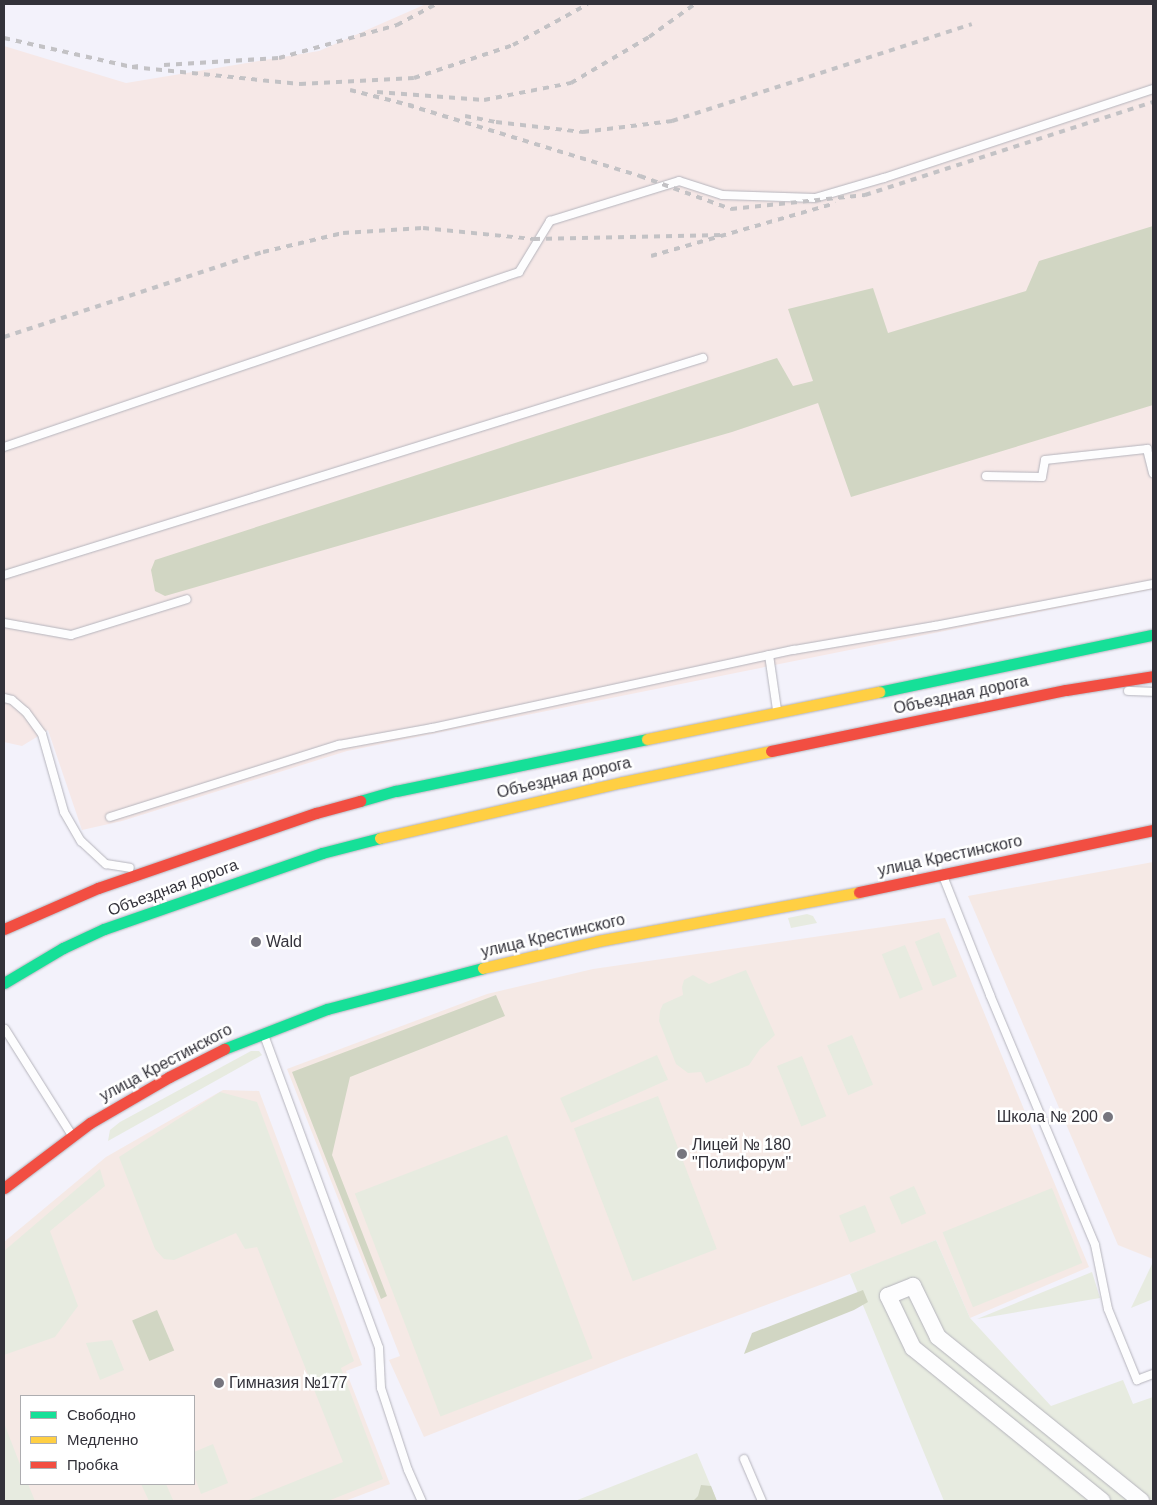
<!DOCTYPE html>
<html>
<head>
<meta charset="utf-8">
<style>
	body { margin:0 }
	#map { position:relative; width:1157px; height:1505px; overflow:hidden; background:#f3f2fb; font-family:Arial,sans-serif }
	div>[style] { position:absolute }
	.industrial>* { inset:0; background:#f6e8e7 }
	.education>* { inset:0; background:#f5e9e5 }
	.green>* { inset:0; background:#e7ebe0; transform-origin:0 0 }
	.forest>* { inset:0; background:#d1d6c3; transform-origin:0 0 }
	.roads { filter:drop-shadow(0 0 1px #b5b4bc) drop-shadow(0 0 1px #b5b4bc) }
	.lane>* { height:8px; margin:-4px; padding:0 4px; transform-origin:4px; border-radius:4px; background:#fdfdfe }
	.street>* { height:16px; margin:-8px; padding:0 8px; transform-origin:8px; border-radius:8px; background:#fdfdfe }
	.fast>* { height:11px; margin:-5.5px; padding:0 5.5px; transform-origin:5.5px; border-radius:5.5px; background:#16e098 }
	.slow>* { height:11px; margin:-5.5px; padding:0 5.5px; transform-origin:5.5px; border-radius:5.5px; background:#ffcf43 }
	.jam>* { height:11px; margin:-5.5px; padding:0 5.5px; transform-origin:5.5px; border-radius:5.5px; background:#f24e42 }
	.rail>* { height:4px; margin-top:-2px; transform-origin:0; background:repeating-linear-gradient(90deg,#c3c2c5 0 6px,transparent 0 12px) }
	.dots>* { width:14px; height:14px; translate:-50% -50%; box-sizing:border-box; border:2px solid #fff; border-radius:50% }
	span { translate:-50% -50%; white-space:nowrap; text-align:center; line-height:1.15; -webkit-text-stroke:5px #fff; paint-order:stroke }
	.street-label { font-size:16px; color:#33323a }
	.poi-label { font-size:16px; color:#33323a }
	.left { translate:0 -50%; text-align:left }
	.right { translate:-100% -50%; text-align:right }
	.frame { position:absolute; inset:0; border:5px solid #33323a; pointer-events:none }
	.legend { position:absolute; left:20px; top:1395px; width:175px; height:90px; box-sizing:border-box; background:#fff; border:1px solid #adadb0; margin:0; padding:6px 9px; list-style:none; font-size:15px; color:#33323a }
	.legend li { display:flex; align-items:center; gap:10px; height:25px }
	.legend b { width:25px; border:1px solid #adadb0 }
</style>
</head>
<body>
<div id="map">
	<div class="industrial">
		<i style="clip-path:polygon(426px 4px,1153px 4px,1153px 589px,347px 751px,122px 821px,82px 830px,48px 730px,22px 746px,4px 742px,4px 46px,126px 83px,319px 51px)"></i>
	</div>
	<div class="education">
		<i style="clip-path:polygon(1153px 862px,1153px 1259px,1118px 1245px,968px 896px)"></i>
		<i style="clip-path:polygon(945px 918px,1089px 1267px,970px 1318px,936px 1240px,898px 1256px,621px 1359px,424px 1437px,389px 1360px,400px 1356px,287px 1069px,487px 994px,593px 969px)"></i>
		<i style="clip-path:polygon(evenodd,223px 1090px,259px 1091px,362px 1365px,346px 1371px,390px 1484px,345px 1501px,4px 1501px,4px 1242px,106px 1157px,223px 1090px,21px 1396px,194px 1396px,194px 1484px,21px 1484px,21px 1396px)"></i>
	</div>
	<div class="green">
		<i style="clip-path:polygon(807px 914px,813px 916px,817px 923px,791px 928px,788px 918px)"></i>
		<i style="left:939px;top:932px;width:48px;height:26px;rotate:68deg"></i>
		<i style="left:905px;top:945px;width:48px;height:25px;rotate:68deg"></i>
		<i style="clip-path:polygon(746px 970px,775px 1035px,760px 1049px,749px 1065px,706px 1083px,701px 1072px,688px 1073px,676px 1064px,659px 1021px,660px 1011px,663px 1004px,683px 995px,682px 987px,684px 980px,693px 975px,709px 984px)"></i>
		<i style="left:852px;top:1035px;width:54px;height:27px;rotate:67deg"></i>
		<i style="clip-path:polygon(251px 1051px,259px 1051px,262px 1055px,108px 1141px,110px 1130px,120px 1122px)"></i>
		<i style="left:657px;top:1055px;width:27px;height:106px;rotate:66deg"></i>
		<i style="left:802px;top:1056px;width:65px;height:27px;rotate:68deg"></i>
		<i style="clip-path:polygon(220px 1092px,257px 1102px,354px 1361px,341px 1368px,383px 1479px,328px 1501px,246px 1501px,343px 1462px,257px 1247px,245px 1249px,236px 1233px,174px 1260px,164px 1259px,155px 1249px,119px 1157px)"></i>
		<i style="left:658px;top:1096px;width:164px;height:90px;rotate:69deg"></i>
		<i style="left:507px;top:1135px;width:239px;height:163px;rotate:69deg"></i>
		<i style="clip-path:polygon(100px 1169px,105px 1186px,50px 1231px,78px 1306px,55px 1337px,4px 1355px,4px 1251px)"></i>
		<i style="left:914px;top:1186px;width:30px;height:27px;rotate:66deg"></i>
		<i style="left:1052px;top:1188px;width:81px;height:118px;rotate:68deg"></i>
		<i style="left:865px;top:1205px;width:29px;height:28px;rotate:68deg"></i>
		<i style="clip-path:polygon(936px 1240px,970px 1318px,1051px 1406px,1123px 1380px,1133px 1404px,1153px 1397px,1153px 1501px,944px 1501px,850px 1274px)"></i>
		<i style="clip-path:polygon(1153px 1262px,1153px 1299px,1131px 1308px)"></i>
		<i style="clip-path:polygon(1092px 1272px,1100px 1298px,977px 1319px)"></i>
		<i style="clip-path:polygon(112px 1340px,124px 1370px,100px 1380px,86px 1343px)"></i>
		<i style="clip-path:polygon(4px 1423px,21px 1467px,21px 1484px,28px 1484px,35px 1501px,4px 1501px)"></i>
		<i style="clip-path:polygon(213px 1444px,228px 1483px,201px 1494px,194px 1475px,194px 1452px)"></i>
		<i style="clip-path:polygon(697px 1453px,717px 1501px,575px 1501px)"></i>
		<i style="clip-path:polygon(141px 1484px,166px 1484px,173px 1500px,149px 1501px)"></i>
	</div>
	<div class="forest">
		<i style="clip-path:polygon(1153px 226px,1153px 405px,851px 497px,818px 403px,732px 432px,165px 596px,155px 591px,151px 570px,155px 560px,777px 358px,793px 386px,813px 381px,788px 309px,873px 288px,888px 333px,1026px 291px,1039px 261px)"></i>
		<i style="clip-path:polygon(496px 995px,505px 1016px,350px 1077px,332px 1155px,387px 1296px,381px 1299px,292px 1072px)"></i>
		<i style="clip-path:polygon(863px 1290px,868px 1302px,854px 1310px,744px 1354px,752px 1333px)"></i>
		<i style="left:157px;top:1310px;width:44px;height:27px;rotate:67deg"></i>
		<i style="clip-path:polygon(701px 1485px,711px 1486px,717px 1501px,693px 1501px,698px 1496px)"></i>
	</div>
	<div class="roads">
		<div class="lane">
			<i style="left:4px;top:447px;width:544px;rotate:-18.77deg"></i>
			<i style="left:519px;top:272px;width:60px;rotate:-58.7deg"></i>
			<i style="left:550px;top:221px;width:135px;rotate:-17.2deg"></i>
			<i style="left:679px;top:181px;width:45px;rotate:18deg"></i>
			<i style="left:722px;top:195px;width:93px;rotate:1.8deg"></i>
			<i style="left:815px;top:198px;width:72px;rotate:-16.2deg"></i>
			<i style="left:884px;top:178px;width:283px;rotate:-18.3deg"></i>
			<i style="left:986px;top:476px;width:56px;rotate:1deg"></i>
			<i style="left:1042px;top:477px;width:17px;rotate:-80deg"></i>
			<i style="left:1045px;top:460px;width:103px;rotate:-6.2deg"></i>
			<i style="left:1147px;top:449px;width:25px;rotate:76deg"></i>
			<i style="left:4px;top:575px;width:732px;rotate:-17.25deg"></i>
			<i style="left:4px;top:623px;width:68px;rotate:10.2deg"></i>
			<i style="left:71px;top:635px;width:121px;rotate:-17.2deg"></i>
			<i style="left:769px;top:655px;width:56px;rotate:81.7deg"></i>
			<i style="left:1128px;top:691px;width:25px;rotate:2deg"></i>
			<i style="left:4px;top:698px;width:8px;rotate:14deg"></i>
			<i style="left:12px;top:700px;width:18px;rotate:41deg"></i>
			<i style="left:26px;top:712px;width:27px;rotate:54deg"></i>
			<i style="left:42px;top:734px;width:81px;rotate:74.2deg"></i>
			<i style="left:64px;top:812px;width:34px;rotate:60deg"></i>
			<i style="left:81px;top:841px;width:34px;rotate:43deg"></i>
			<i style="left:106px;top:864px;width:24px;rotate:9deg"></i>
			<i style="left:110px;top:817px;width:240px;rotate:-17.5deg"></i>
			<i style="left:339px;top:745px;width:95px;rotate:-10.4deg"></i>
			<i style="left:432px;top:728px;width:370px;rotate:-12.2deg"></i>
			<i style="left:794px;top:650px;width:143px;rotate:-9.7deg"></i>
			<i style="left:935px;top:626px;width:222px;rotate:-10.9deg"></i>
			<i style="left:943px;top:876px;width:128px;rotate:68.4deg"></i>
			<i style="left:990px;top:995px;width:271px;rotate:67.2deg"></i>
			<i style="left:1095px;top:1245px;width:65px;rotate:78.5deg"></i>
			<i style="left:1108px;top:1309px;width:77px;rotate:67.8deg"></i>
			<i style="left:1137px;top:1380px;width:17px;rotate:-21deg"></i>
			<i style="left:5px;top:1029px;width:124px;rotate:57.8deg"></i>
			<i style="left:264px;top:1035px;width:333px;rotate:69.8deg"></i>
			<i style="left:379px;top:1348px;width:40px;rotate:87.1deg"></i>
			<i style="left:381px;top:1388px;width:86px;rotate:71.8deg"></i>
			<i style="left:408px;top:1470px;width:34px;rotate:66deg"></i>
			<i style="left:744px;top:1459px;width:46px;rotate:66.8deg"></i>
		</div>
		<div class="street">
			<i style="left:1102px;top:1501px;width:243px;rotate:-141deg"></i>
			<i style="left:913px;top:1348px;width:58px;rotate:-115.7deg"></i>
			<i style="left:888px;top:1296px;width:27px;rotate:-22deg"></i>
			<i style="left:913px;top:1286px;width:57px;rotate:63.9deg"></i>
			<i style="left:938px;top:1337px;width:261px;rotate:38.9deg"></i>
		</div>
		<div class="fast">
			<i style="left:879px;top:692px;width:280px;rotate:-11.8deg"></i>
			<i style="left:360px;top:801px;width:37px;rotate:-16deg"></i>
			<i style="left:396px;top:791px;width:256px;rotate:-11.7deg"></i>
			<i style="left:4px;top:983px;width:69px;rotate:-30.7deg"></i>
			<i style="left:63px;top:948px;width:45px;rotate:-24.9deg"></i>
			<i style="left:104px;top:929px;width:231px;rotate:-19.2deg"></i>
			<i style="left:322px;top:853px;width:60px;rotate:-14.5deg"></i>
			<i style="left:224px;top:1049px;width:110px;rotate:-21.2deg"></i>
			<i style="left:327px;top:1009px;width:161px;rotate:-14.7deg"></i>
		</div>
		<div class="slow">
			<i style="left:647px;top:739px;width:237px;rotate:-11.5deg"></i>
			<i style="left:380px;top:838px;width:249px;rotate:-13deg"></i>
			<i style="left:623px;top:782px;width:151px;rotate:-11.8deg"></i>
			<i style="left:483px;top:968px;width:118px;rotate:-13.2deg"></i>
			<i style="left:598px;top:941px;width:266px;rotate:-10.6deg"></i>
		</div>
		<div class="jam">
			<i style="left:771px;top:751px;width:301px;rotate:-11.7deg"></i>
			<i style="left:1066px;top:690px;width:88px;rotate:-9.1deg"></i>
			<i style="left:859px;top:892px;width:300px;rotate:-11.9deg"></i>
			<i style="left:4px;top:929px;width:103px;rotate:-23.6deg"></i>
			<i style="left:98px;top:888px;width:231px;rotate:-19deg"></i>
			<i style="left:316px;top:813px;width:46px;rotate:-15.3deg"></i>
			<i style="left:4px;top:1188px;width:108px;rotate:-37.1deg"></i>
			<i style="left:90px;top:1123px;width:91px;rotate:-30.2deg"></i>
			<i style="left:169px;top:1077px;width:62px;rotate:-27deg"></i>
		</div>
	</div>
	<div class="rail">
		<i style="left:4px;top:38px;width:131px;rotate:12.8deg"></i>
		<i style="left:132px;top:67px;width:7px;rotate:-8deg"></i>
		<i style="left:164px;top:65px;width:115px;rotate:-3.5deg"></i>
		<i style="left:279px;top:58px;width:123px;rotate:-15.6deg"></i>
		<i style="left:397px;top:25px;width:44px;rotate:-28.3deg"></i>
		<i style="left:132px;top:67px;width:169px;rotate:5.8deg"></i>
		<i style="left:300px;top:84px;width:114px;rotate:-3deg"></i>
		<i style="left:414px;top:78px;width:104px;rotate:-18.4deg"></i>
		<i style="left:513px;top:45px;width:85px;rotate:-28.7deg"></i>
		<i style="left:350px;top:90px;width:65px;rotate:14.3deg"></i>
		<i style="left:377px;top:92px;width:107px;rotate:4.3deg"></i>
		<i style="left:484px;top:100px;width:89px;rotate:-11.1deg"></i>
		<i style="left:571px;top:83px;width:91px;rotate:-30.5deg"></i>
		<i style="left:649px;top:37px;width:57px;rotate:-35.7deg"></i>
		<i style="left:408px;top:105px;width:243px;rotate:17deg"></i>
		<i style="left:640px;top:176px;width:97px;rotate:19.9deg"></i>
		<i style="left:731px;top:209px;width:135px;rotate:-6deg"></i>
		<i style="left:865px;top:195px;width:303px;rotate:-17.9deg"></i>
		<i style="left:465px;top:116px;width:32px;rotate:11deg"></i>
		<i style="left:496px;top:122px;width:88px;rotate:6.6deg"></i>
		<i style="left:583px;top:132px;width:90px;rotate:-7deg"></i>
		<i style="left:672px;top:121px;width:315px;rotate:-17.9deg"></i>
		<i style="left:651px;top:256px;width:192px;rotate:-16deg"></i>
		<i style="left:4px;top:337px;width:273px;rotate:-18.2deg"></i>
		<i style="left:263px;top:252px;width:82px;rotate:-13.4deg"></i>
		<i style="left:343px;top:233px;width:80px;rotate:-3.6deg"></i>
		<i style="left:423px;top:228px;width:112px;rotate:5.7deg"></i>
		<i style="left:534px;top:239px;width:189px;rotate:-1.2deg"></i>
	</div>
	<div class="dots">
		<i style="left:256px;top:942px;background:#76757e"></i>
		<i style="left:1108px;top:1117px;background:#76757e"></i>
		<i style="left:682px;top:1154px;background:#76757e"></i>
		<i style="left:219px;top:1383px;background:#76757e"></i>
	</div>
	<div class="street-label">
		<span style="left:961px;top:695px;rotate:-12deg">Объездная дорога</span>
		<span style="left:564px;top:778px;rotate:-13deg">Объездная дорога</span>
		<span style="left:950px;top:856px;rotate:-12deg">улица Крестинского</span>
		<span style="left:173px;top:888px;rotate:-20deg">Объездная дорога</span>
		<span style="left:553px;top:936px;rotate:-13deg">улица Крестинского</span>
		<span style="left:166px;top:1063px;rotate:-28deg">улица Крестинского</span>
	</div>
	<div class="poi-label">
		<span class="left" style="left:266px;top:942px">Wald</span>
		<span class="right" style="left:1098px;top:1117px">Школа № 200</span>
		<span class="left" style="left:692px;top:1154px">Лицей № 180<br>"Полифорум"</span>
		<span class="left" style="left:229px;top:1383px">Гимназия №177</span>
	</div>
	<div class="frame"></div>
	<ul class="legend">
	<li><b style="height:6px;background:#16e098"></b>Свободно</li>
	<li><b style="height:6px;background:#ffcf43"></b>Медленно</li>
	<li><b style="height:6px;background:#f24e42"></b>Пробка</li>
	</ul>
</div>
</body>
</html>
